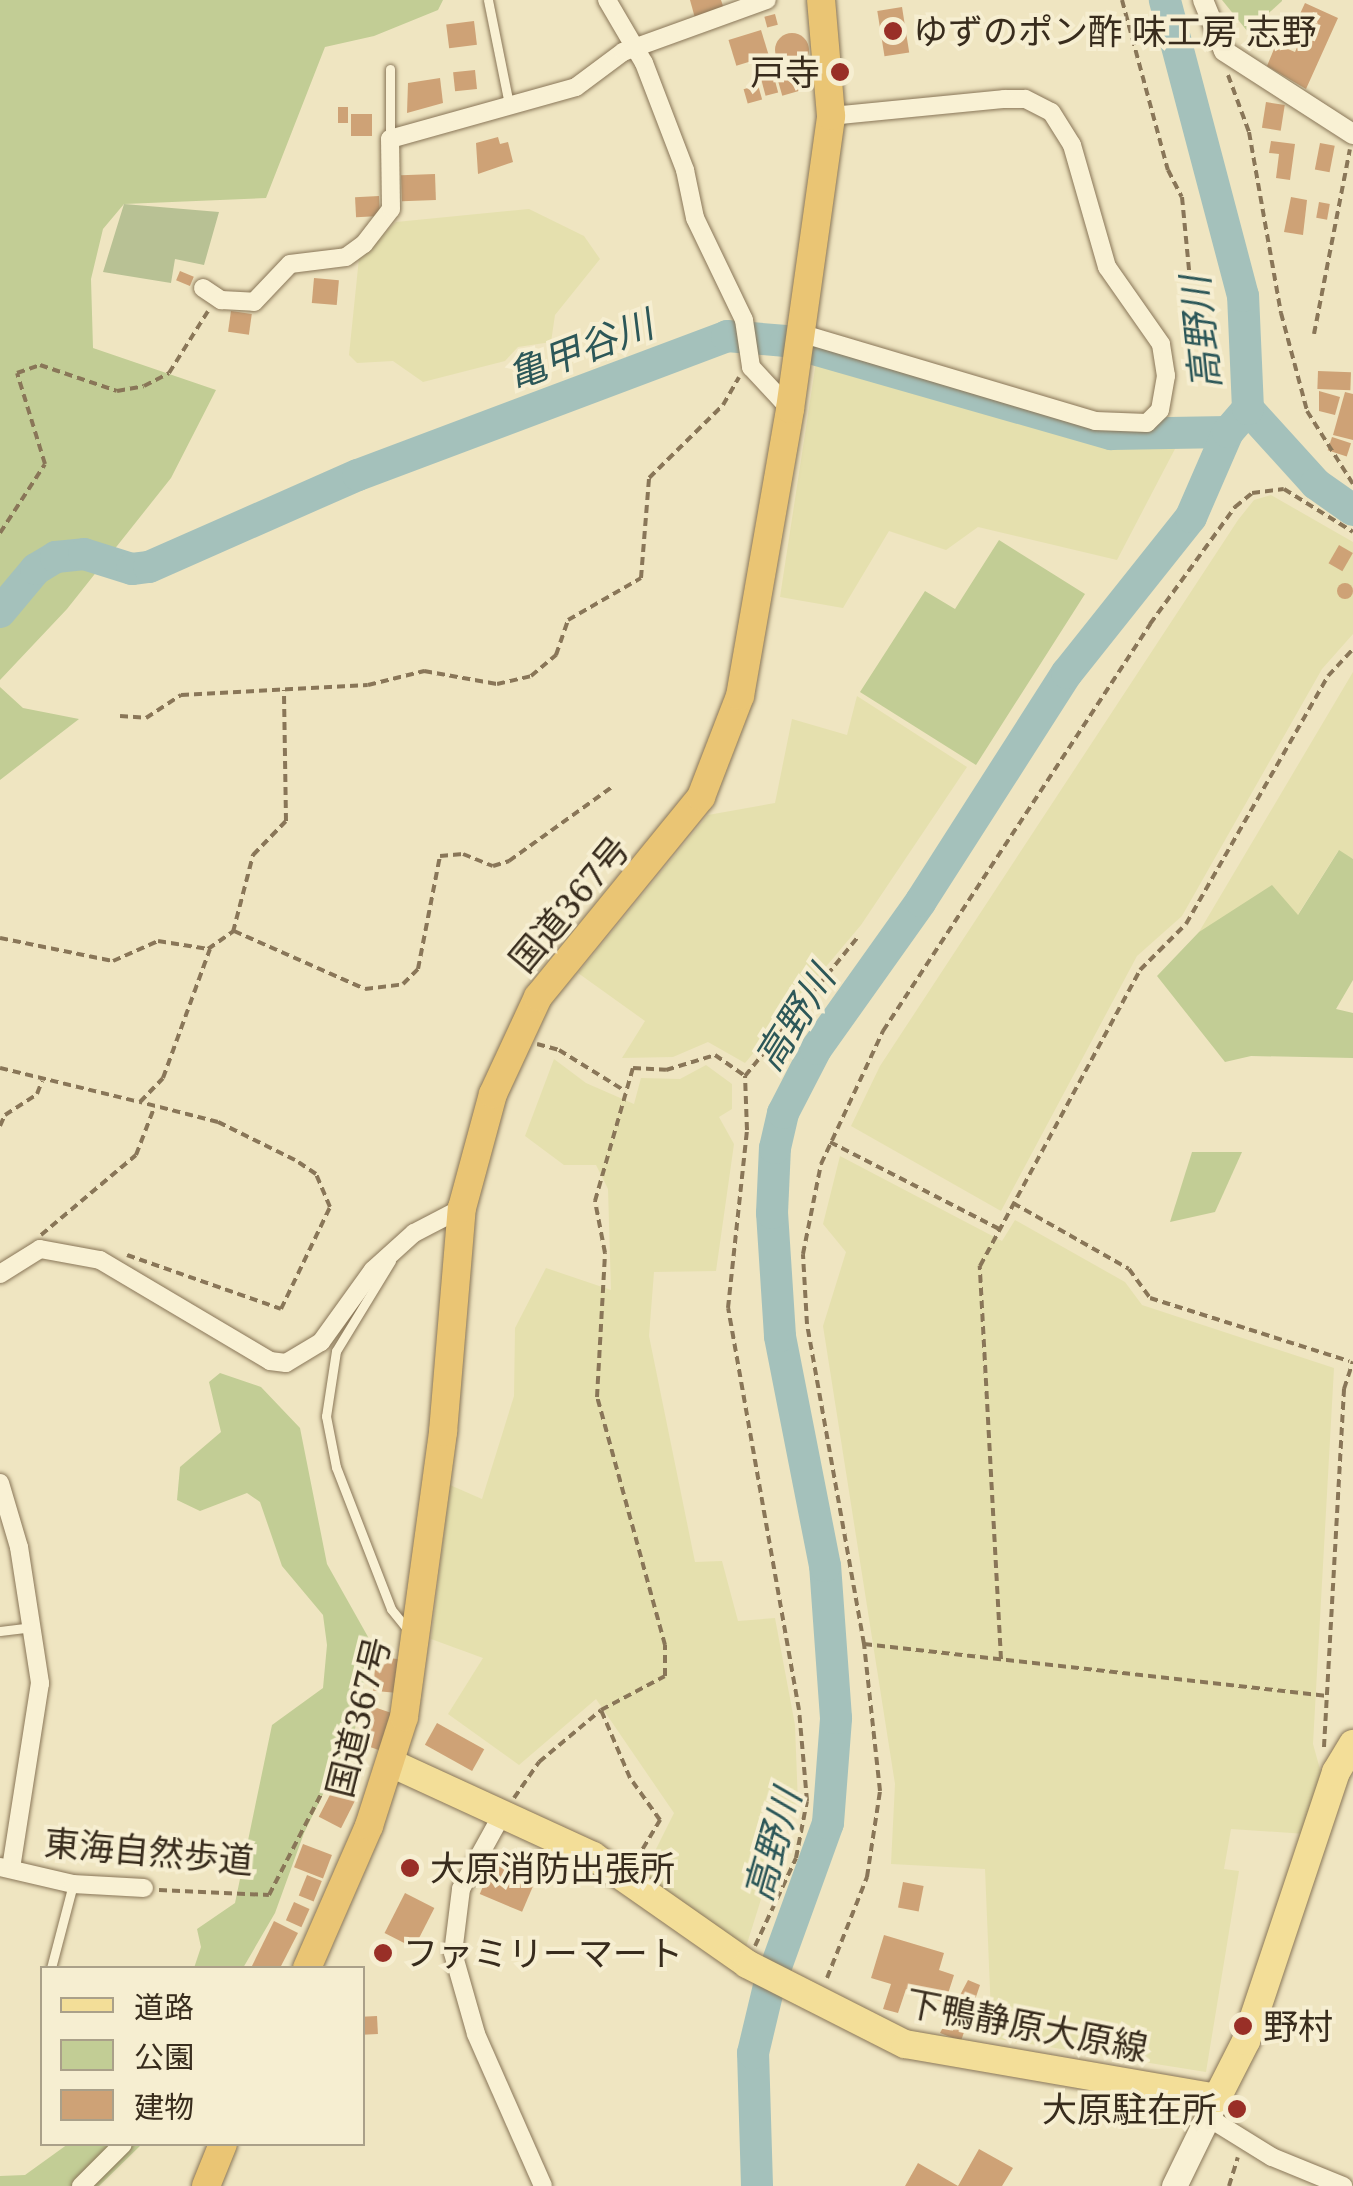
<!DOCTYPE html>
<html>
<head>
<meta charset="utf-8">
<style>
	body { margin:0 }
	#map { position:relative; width:1353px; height:2186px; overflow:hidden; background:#efe5c1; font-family:"Noto Serif","Noto Sans JP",serif }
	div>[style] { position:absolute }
	.farmland>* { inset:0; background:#e5e0ae }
	.green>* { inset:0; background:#c2cd95 }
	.cemetery>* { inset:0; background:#b8c194 }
	.river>* { height:32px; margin:-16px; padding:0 16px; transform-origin:16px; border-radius:16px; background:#a4c1bb }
	.building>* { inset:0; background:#cea276; transform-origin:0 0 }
	.round { border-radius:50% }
	.path>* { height:4px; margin-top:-2px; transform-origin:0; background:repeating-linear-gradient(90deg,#897658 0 8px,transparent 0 13px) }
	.roads { filter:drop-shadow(0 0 2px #897658) drop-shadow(0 0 2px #897658) }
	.service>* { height:9px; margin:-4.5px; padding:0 4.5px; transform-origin:4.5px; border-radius:4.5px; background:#f9f1d4 }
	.minor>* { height:18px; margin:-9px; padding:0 9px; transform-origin:9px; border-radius:9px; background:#f9f1d4 }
	.tertiary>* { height:20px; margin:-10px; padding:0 10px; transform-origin:10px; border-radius:10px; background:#f9f1d4 }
	.secondary>* { height:25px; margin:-12.5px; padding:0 12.5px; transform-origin:12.5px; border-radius:12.5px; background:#f9f1d4 }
	.primary>* { height:28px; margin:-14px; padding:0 14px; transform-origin:14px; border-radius:14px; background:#f3de98 }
	.trunk>* { height:28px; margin:-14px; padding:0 14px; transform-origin:14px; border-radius:14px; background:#eac574 }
	.dots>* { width:28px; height:28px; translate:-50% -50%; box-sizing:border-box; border:5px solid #f6eed1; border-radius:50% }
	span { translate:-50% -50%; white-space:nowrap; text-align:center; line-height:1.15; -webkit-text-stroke:8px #f6eed1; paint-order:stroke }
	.poi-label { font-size:35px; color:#382c1d }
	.left { translate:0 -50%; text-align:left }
	.right { translate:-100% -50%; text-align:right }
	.street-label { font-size:35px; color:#382c1d }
	.water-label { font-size:38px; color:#2c5758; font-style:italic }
	.legend { position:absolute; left:40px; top:1966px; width:325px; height:180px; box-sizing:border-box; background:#f6eed1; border:2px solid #aaa089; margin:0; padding:12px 18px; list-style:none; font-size:30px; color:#382c1d }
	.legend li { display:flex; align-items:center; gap:20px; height:50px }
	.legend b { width:50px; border:2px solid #aaa089 }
</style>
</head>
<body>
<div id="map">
	<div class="farmland">
		<i style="clip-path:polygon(529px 209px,584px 236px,600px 259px,555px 315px,551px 342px,518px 347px,505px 361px,423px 382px,393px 361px,357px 363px,349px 355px,359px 258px,396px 222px)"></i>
		<i style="clip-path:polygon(816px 362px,1112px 445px,1176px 447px,1117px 560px,978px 527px,946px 550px,889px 531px,843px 608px,780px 597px)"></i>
		<i style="clip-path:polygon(1271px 495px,1353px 542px,1353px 634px,1322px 669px,1182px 916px,1137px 956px,1001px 1211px,851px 1126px,880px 1066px,1238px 520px,1254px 500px)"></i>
		<i style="clip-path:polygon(1353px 672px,1353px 859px,1338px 851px,1297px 916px,1199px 932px)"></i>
		<i style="clip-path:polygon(857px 696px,967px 767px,861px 925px,745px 1063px,708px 1042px,673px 1057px,622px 1058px,645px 1021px,578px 973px,708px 815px,775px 803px,792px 719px,847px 735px)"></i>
		<i style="clip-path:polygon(554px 1059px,586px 1083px,634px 1104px,641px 1078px,680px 1079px,706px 1065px,732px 1084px,732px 1109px,719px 1117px,734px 1144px,716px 1271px,654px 1272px,649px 1336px,695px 1562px,722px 1561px,738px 1621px,775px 1618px,795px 1725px,798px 1804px,761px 1806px,769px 1874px,746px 1947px,643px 1875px,674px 1813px,596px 1699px,519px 1765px,448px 1714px,483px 1658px,431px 1639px,450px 1485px,482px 1499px,514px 1396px,515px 1328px,546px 1268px,611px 1290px,608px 1189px,596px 1165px,564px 1165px,525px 1136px)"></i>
		<i style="clip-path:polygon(840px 1156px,1002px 1241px,1015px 1220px,1125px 1282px,1142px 1305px,1334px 1368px,1313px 1744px,1323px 1780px,1306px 1834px,1231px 1829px,1224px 1869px,1239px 1871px,1206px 2072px,992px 2038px,985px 1869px,891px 1864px,895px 1784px,823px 1326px,846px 1252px,823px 1224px)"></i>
	</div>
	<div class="green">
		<i style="clip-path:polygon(0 0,443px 0,438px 10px,374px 36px,325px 47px,266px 198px,124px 204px,103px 229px,91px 279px,93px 348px,216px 390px,171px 478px,67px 609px,0 680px)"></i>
		<i style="clip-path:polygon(1222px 0,1282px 0,1282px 1px,1248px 32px)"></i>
		<i style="clip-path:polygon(999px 540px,1085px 594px,976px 765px,860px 692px,925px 591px,955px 609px)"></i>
		<i style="clip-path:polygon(0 687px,23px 708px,79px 719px,0 780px)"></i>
		<i style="clip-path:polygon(1339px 850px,1353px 859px,1353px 980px,1336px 1009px,1353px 1013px,1353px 1058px,1251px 1056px,1225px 1062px,1157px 976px,1199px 932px,1272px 885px,1298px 915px)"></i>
		<i style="clip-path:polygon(1192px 1152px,1242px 1152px,1215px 1212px,1170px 1222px)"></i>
		<i style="clip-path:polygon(220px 1373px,261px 1387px,300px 1428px,327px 1564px,372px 1644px,355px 1729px,304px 1833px,275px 1913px,243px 1968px,194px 1968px,201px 1947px,197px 1929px,235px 1903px,272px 1725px,323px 1688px,327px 1645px,323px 1615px,282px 1566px,260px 1502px,247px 1493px,200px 1511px,177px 1500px,180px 1467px,221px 1432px,209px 1382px)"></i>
		<i style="clip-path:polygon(68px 2144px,142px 2144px,99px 2186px,0 2186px,0 2176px,25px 2175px)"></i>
	</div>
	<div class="cemetery">
		<i style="clip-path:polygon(124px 204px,219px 212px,204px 265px,175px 259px,171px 283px,103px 272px)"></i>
	</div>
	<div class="river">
		<i style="left:1248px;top:409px;width:101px;rotate:47.8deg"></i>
		<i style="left:1316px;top:484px;width:45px;rotate:35.1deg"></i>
		<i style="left:0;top:612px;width:56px;rotate:-50.1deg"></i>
		<i style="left:36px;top:569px;width:23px;rotate:-31deg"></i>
		<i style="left:56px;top:557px;width:28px;rotate:-6deg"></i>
		<i style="left:84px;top:554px;width:50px;rotate:17.4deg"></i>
		<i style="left:132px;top:569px;width:17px;rotate:-7deg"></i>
		<i style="left:149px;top:567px;width:228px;rotate:-23.8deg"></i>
		<i style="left:358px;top:475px;width:394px;rotate:-20.6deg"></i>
		<i style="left:727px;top:336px;width:59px;rotate:4.8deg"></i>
		<i style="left:786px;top:341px;width:338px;rotate:16deg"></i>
		<i style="left:1111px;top:434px;width:117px;rotate:-1deg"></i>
		<i style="left:757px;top:2186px;width:133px;rotate:-91.7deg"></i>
		<i style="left:753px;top:2053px;width:69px;rotate:-76.6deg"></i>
		<i style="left:769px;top:1986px;width:173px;rotate:-70.1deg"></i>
		<i style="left:828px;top:1823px;width:105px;rotate:-85.6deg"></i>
		<i style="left:836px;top:1718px;width:152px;rotate:-94.1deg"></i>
		<i style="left:825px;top:1566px;width:234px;rotate:-101.1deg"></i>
		<i style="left:780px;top:1336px;width:123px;rotate:-93.7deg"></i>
		<i style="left:772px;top:1213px;width:65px;rotate:-87.4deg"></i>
		<i style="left:775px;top:1148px;width:36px;rotate:-77deg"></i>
		<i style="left:783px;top:1113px;width:72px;rotate:-62.7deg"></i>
		<i style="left:816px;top:1049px;width:181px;rotate:-54.6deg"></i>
		<i style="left:921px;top:901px;width:271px;rotate:-57.4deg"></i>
		<i style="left:1067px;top:673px;width:199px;rotate:-51.5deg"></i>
		<i style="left:1191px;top:517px;width:93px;rotate:-66.5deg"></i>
		<i style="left:1228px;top:432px;width:30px;rotate:-49deg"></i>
		<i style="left:1248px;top:409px;width:113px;rotate:-92.5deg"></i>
		<i style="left:1243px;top:296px;width:306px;rotate:-104.8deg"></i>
	</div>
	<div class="building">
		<i style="clip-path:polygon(690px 0,721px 0,724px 9px,695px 18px)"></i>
		<i style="clip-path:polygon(1305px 3px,1338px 18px,1306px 89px,1267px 66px,1276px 44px,1295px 52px,1301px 38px,1291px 33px)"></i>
		<i style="left:902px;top:7px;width:46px;height:25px;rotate:81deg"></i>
		<i style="left:775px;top:14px;width:11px;height:11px;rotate:75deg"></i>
		<i style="left:474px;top:21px;width:24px;height:28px;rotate:83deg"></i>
		<i style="left:761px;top:30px;width:27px;height:34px;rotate:73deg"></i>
		<i class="round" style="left:775px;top:33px;width:34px;height:34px"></i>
		<i style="left:475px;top:70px;width:19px;height:22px;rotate:84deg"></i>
		<i style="left:803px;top:70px;width:19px;height:27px;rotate:74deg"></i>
		<i style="left:774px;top:77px;width:16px;height:13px;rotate:75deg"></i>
		<i style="clip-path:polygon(440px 78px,443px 103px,407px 113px,408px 83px)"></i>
		<i style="left:758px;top:85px;width:15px;height:15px;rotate:74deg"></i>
		<i style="left:1266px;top:102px;width:19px;height:26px;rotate:9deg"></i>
		<i style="left:338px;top:107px;width:10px;height:16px"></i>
		<i style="left:351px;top:114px;width:21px;height:22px"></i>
		<i style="clip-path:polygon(498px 137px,500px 144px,508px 142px,513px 162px,478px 174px,476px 143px)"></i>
		<i style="clip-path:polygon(1271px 141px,1295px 144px,1290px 180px,1276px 178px,1279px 154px,1269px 153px)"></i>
		<i style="left:1320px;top:143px;width:15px;height:27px;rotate:11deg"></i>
		<i style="left:435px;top:174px;width:26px;height:34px;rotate:88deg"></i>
		<i style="left:379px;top:196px;width:20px;height:24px;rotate:87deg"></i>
		<i style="clip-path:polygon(1291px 197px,1307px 200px,1303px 235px,1284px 232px)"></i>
		<i style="left:1319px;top:202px;width:11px;height:16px;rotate:10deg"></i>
		<i style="left:180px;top:271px;width:15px;height:10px;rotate:23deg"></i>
		<i style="left:314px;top:278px;width:25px;height:25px;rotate:5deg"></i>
		<i style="left:231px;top:311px;width:21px;height:21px;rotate:8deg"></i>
		<i style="left:1318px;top:371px;width:33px;height:18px;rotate:2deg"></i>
		<i style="clip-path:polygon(1319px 391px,1340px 397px,1335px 415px,1319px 411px)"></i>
		<i style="clip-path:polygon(1345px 392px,1353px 394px,1353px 440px,1333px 435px)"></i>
		<i style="left:1332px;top:437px;width:20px;height:14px;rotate:18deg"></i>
		<i style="left:1339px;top:545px;width:16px;height:21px;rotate:30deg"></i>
		<i class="round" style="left:1337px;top:583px;width:16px;height:16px"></i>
		<i style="left:376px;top:1657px;width:25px;height:34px;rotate:5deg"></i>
		<i style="left:371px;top:1706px;width:24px;height:39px;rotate:19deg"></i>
		<i style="left:437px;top:1723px;width:54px;height:25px;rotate:29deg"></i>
		<i style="left:336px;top:1783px;width:25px;height:38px;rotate:27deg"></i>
		<i style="left:303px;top:1844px;width:31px;height:25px;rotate:21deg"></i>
		<i style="left:495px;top:1858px;width:46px;height:39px;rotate:23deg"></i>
		<i style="left:307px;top:1875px;width:16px;height:22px;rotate:22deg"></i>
		<i style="left:903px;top:1882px;width:21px;height:26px;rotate:11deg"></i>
		<i style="left:405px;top:1893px;width:33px;height:45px;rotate:27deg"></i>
		<i style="left:294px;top:1902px;width:17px;height:20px;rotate:24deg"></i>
		<i style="clip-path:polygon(274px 1921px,298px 1933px,280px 1968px,251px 1968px)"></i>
		<i style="clip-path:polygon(884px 1935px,944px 1953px,939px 1970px,954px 1975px,945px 2003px,906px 1989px,898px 2013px,883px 2009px,891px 1984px,871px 1978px)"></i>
		<i style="clip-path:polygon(968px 1980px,980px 1985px,961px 2041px,940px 2033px)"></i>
		<i style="left:377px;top:2016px;width:18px;height:15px;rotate:87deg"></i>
		<i style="clip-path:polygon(979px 2149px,1013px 2168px,1002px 2186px,905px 2186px,918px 2163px,958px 2186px)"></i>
	</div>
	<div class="path">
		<i style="left:1122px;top:0;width:176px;rotate:74.9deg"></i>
		<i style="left:1168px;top:170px;width:30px;rotate:63deg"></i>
		<i style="left:1182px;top:197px;width:83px;rotate:84.5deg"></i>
		<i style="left:1228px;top:75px;width:61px;rotate:69.8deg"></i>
		<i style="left:1249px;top:132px;width:184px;rotate:80deg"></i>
		<i style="left:1281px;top:313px;width:101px;rotate:75.1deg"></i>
		<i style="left:1307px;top:411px;width:86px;rotate:57.8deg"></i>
		<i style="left:1314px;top:334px;width:188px;rotate:-79deg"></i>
		<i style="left:0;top:533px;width:82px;rotate:-56.9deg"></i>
		<i style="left:45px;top:464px;width:95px;rotate:-107.1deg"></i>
		<i style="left:17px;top:373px;width:24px;rotate:-19deg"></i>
		<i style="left:40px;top:365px;width:81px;rotate:18.7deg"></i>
		<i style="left:117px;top:391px;width:27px;rotate:-10deg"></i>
		<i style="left:144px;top:386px;width:28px;rotate:-27deg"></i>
		<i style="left:169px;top:373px;width:73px;rotate:-57.8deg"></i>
		<i style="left:120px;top:716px;width:26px;rotate:4deg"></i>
		<i style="left:146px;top:718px;width:42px;rotate:-33.3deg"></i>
		<i style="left:181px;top:695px;width:187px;rotate:-3.1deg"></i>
		<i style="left:368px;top:685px;width:58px;rotate:-14deg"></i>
		<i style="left:424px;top:671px;width:74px;rotate:10.1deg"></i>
		<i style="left:497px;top:684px;width:35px;rotate:-13deg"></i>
		<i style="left:531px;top:676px;width:33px;rotate:-40deg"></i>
		<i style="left:556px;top:655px;width:37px;rotate:-71deg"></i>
		<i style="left:568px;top:620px;width:84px;rotate:-29.9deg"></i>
		<i style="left:641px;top:578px;width:100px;rotate:-85.4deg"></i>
		<i style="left:649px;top:478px;width:104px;rotate:-44.6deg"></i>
		<i style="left:723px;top:405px;width:32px;rotate:-60deg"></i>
		<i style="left:233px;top:932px;width:80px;rotate:-75.4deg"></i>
		<i style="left:253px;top:855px;width:47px;rotate:-45.9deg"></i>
		<i style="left:286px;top:821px;width:131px;rotate:-90.9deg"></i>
		<i style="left:0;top:938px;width:115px;rotate:11.5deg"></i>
		<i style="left:113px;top:961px;width:49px;rotate:-24deg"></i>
		<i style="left:158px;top:941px;width:51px;rotate:9.1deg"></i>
		<i style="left:208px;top:949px;width:32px;rotate:-35deg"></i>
		<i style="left:234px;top:931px;width:143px;rotate:23.9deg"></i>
		<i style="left:365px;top:989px;width:38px;rotate:-7deg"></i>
		<i style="left:403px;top:984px;width:21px;rotate:-45deg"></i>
		<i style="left:418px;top:969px;width:115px;rotate:-79deg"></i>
		<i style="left:440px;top:856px;width:23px;rotate:-5deg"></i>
		<i style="left:463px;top:854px;width:32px;rotate:22deg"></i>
		<i style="left:493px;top:866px;width:17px;rotate:-17deg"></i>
		<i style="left:509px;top:861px;width:127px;rotate:-35.7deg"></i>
		<i style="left:537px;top:1044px;width:23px;rotate:15deg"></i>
		<i style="left:559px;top:1050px;width:78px;rotate:31.8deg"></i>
		<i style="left:0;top:1068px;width:144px;rotate:13.7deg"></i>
		<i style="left:140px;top:1102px;width:33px;rotate:-46deg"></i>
		<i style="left:163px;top:1078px;width:137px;rotate:-70deg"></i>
		<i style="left:0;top:1126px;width:12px;rotate:-66deg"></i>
		<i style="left:5px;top:1115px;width:38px;rotate:-33deg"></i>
		<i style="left:37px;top:1094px;width:14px;rotate:-69deg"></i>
		<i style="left:830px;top:1142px;width:190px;rotate:27.2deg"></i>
		<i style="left:1013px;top:1203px;width:133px;rotate:29.6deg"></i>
		<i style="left:1129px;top:1269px;width:36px;rotate:54deg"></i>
		<i style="left:1150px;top:1298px;width:209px;rotate:17.6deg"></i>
		<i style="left:41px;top:1235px;width:124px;rotate:-40.1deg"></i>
		<i style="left:136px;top:1155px;width:50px;rotate:-69deg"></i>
		<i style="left:127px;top:1255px;width:163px;rotate:19.3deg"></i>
		<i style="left:281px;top:1309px;width:113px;rotate:-64.3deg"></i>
		<i style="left:330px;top:1207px;width:36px;rotate:-113deg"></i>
		<i style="left:316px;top:1174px;width:25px;rotate:-146deg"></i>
		<i style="left:295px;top:1160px;width:86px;rotate:-153.7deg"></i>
		<i style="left:218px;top:1122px;width:81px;rotate:-165.6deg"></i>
		<i style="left:864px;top:1644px;width:464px;rotate:6.4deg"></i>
		<i style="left:1001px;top:1659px;width:394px;rotate:-93.1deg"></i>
		<i style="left:980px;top:1266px;width:336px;rotate:-61.6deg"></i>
		<i style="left:1140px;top:970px;width:65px;rotate:-45deg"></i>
		<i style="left:1186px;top:924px;width:286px;rotate:-60.2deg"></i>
		<i style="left:1328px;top:676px;width:37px;rotate:-47deg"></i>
		<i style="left:1324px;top:1747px;width:359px;rotate:-86.8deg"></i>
		<i style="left:1344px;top:1389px;width:29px;rotate:-72deg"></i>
		<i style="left:514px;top:1798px;width:44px;rotate:-55.2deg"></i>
		<i style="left:539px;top:1762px;width:81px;rotate:-40deg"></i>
		<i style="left:636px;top:1860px;width:47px;rotate:-59deg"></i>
		<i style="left:660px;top:1820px;width:52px;rotate:-125.5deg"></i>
		<i style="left:630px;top:1778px;width:74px;rotate:-113.1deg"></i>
		<i style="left:601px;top:1710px;width:72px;rotate:-28deg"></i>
		<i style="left:665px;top:1676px;width:31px;rotate:-90deg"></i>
		<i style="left:665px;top:1645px;width:257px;rotate:-105.3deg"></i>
		<i style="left:597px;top:1397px;width:144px;rotate:-86.8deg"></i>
		<i style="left:605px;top:1253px;width:53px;rotate:-100.9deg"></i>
		<i style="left:595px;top:1201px;width:138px;rotate:-74.1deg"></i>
		<i style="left:633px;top:1068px;width:33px;rotate:3deg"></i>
		<i style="left:666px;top:1070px;width:51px;rotate:-17deg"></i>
		<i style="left:715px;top:1055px;width:37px;rotate:35deg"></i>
		<i style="left:159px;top:1890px;width:110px;rotate:2.6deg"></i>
		<i style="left:269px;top:1895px;width:140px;rotate:-62.7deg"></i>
		<i style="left:333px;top:1771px;width:10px;rotate:-45deg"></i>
		<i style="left:340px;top:1764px;width:25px;rotate:5deg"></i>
		<i style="left:755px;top:1946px;width:97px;rotate:-65deg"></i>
		<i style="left:796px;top:1858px;width:58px;rotate:-79.1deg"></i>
		<i style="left:807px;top:1801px;width:91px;rotate:-95deg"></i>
		<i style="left:799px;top:1710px;width:408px;rotate:-100deg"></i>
		<i style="left:728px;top:1308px;width:179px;rotate:-83.9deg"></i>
		<i style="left:747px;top:1130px;width:54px;rotate:-92.1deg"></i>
		<i style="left:745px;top:1076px;width:179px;rotate:-50.9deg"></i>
		<i style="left:827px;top:1978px;width:109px;rotate:-68.4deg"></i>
		<i style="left:867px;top:1877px;width:87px;rotate:-81.4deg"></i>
		<i style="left:880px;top:1791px;width:148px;rotate:-96.2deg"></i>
		<i style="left:864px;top:1644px;width:325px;rotate:-100.1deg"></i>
		<i style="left:807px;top:1324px;width:70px;rotate:-93.3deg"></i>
		<i style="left:803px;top:1254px;width:92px;rotate:-78.7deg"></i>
		<i style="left:821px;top:1164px;width:147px;rotate:-65deg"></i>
		<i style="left:883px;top:1031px;width:487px;rotate:-56.7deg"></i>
		<i style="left:1150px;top:624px;width:145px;rotate:-54deg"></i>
		<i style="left:1235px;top:507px;width:22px;rotate:-39deg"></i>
		<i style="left:1252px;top:493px;width:32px;rotate:-7deg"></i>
		<i style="left:1284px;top:489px;width:81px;rotate:31.9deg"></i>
		<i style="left:1229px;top:2186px;width:30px;rotate:-73deg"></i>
	</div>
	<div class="roads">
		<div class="service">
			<i style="left:488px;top:0;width:106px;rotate:78.6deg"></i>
			<i style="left:390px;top:69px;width:70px;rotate:90deg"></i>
			<i style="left:391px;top:1261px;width:105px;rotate:121.4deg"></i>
			<i style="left:336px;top:1351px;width:66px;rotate:98.7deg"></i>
			<i style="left:326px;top:1416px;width:52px;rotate:78.9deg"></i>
			<i style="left:336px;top:1467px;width:152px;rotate:68.8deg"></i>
			<i style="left:391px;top:1609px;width:28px;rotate:51deg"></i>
			<i style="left:0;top:1631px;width:31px;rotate:-7deg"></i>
			<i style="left:51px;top:1968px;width:87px;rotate:-75.3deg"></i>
		</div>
		<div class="minor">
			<i style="left:607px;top:0;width:73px;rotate:59.6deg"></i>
			<i style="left:644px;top:63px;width:115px;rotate:69deg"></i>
			<i style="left:685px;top:170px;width:49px;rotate:78.2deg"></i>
			<i style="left:695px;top:218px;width:113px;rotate:64.3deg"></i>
			<i style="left:744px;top:320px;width:48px;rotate:81.5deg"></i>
			<i style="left:751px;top:367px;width:57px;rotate:47.1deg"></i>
			<i style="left:203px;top:288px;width:22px;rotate:34deg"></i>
			<i style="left:221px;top:300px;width:33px;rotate:3deg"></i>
			<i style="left:254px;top:302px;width:52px;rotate:-46.5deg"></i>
			<i style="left:290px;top:264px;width:56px;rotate:-7.1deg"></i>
			<i style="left:346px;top:257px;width:22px;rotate:-36deg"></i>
			<i style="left:364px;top:244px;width:44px;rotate:-52.4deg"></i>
			<i style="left:391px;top:209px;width:70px;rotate:-90.8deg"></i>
			<i style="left:390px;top:139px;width:193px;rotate:-15.6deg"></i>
			<i style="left:576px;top:87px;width:59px;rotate:-36.7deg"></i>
			<i style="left:623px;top:52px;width:153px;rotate:-19.9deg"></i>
			<i style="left:800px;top:333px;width:308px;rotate:16.6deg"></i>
			<i style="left:1095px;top:421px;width:52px;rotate:2.2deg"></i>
			<i style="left:1147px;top:423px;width:18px;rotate:-45deg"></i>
			<i style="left:1160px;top:410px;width:35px;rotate:-80deg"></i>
			<i style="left:1166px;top:376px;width:32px;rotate:-99deg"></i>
			<i style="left:1161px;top:344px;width:94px;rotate:-125deg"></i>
			<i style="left:1107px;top:267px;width:127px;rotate:-106deg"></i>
			<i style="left:1072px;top:145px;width:39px;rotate:-122deg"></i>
			<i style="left:1051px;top:112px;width:29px;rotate:-153deg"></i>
			<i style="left:1025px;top:99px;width:21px;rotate:180deg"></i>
			<i style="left:1004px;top:99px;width:174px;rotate:174.4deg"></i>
			<i style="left:0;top:1274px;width:47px;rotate:-32deg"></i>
			<i style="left:40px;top:1249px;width:61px;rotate:10.4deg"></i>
			<i style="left:100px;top:1260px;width:198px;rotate:30.7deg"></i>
			<i style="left:270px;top:1361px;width:16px;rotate:7deg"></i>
			<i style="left:286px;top:1363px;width:41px;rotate:-31deg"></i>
			<i style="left:321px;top:1342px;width:89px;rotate:-54.2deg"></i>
			<i style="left:373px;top:1270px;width:55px;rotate:-42.1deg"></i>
			<i style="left:414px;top:1233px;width:54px;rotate:-27.5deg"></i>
			<i style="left:0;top:1483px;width:67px;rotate:73.5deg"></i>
			<i style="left:19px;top:1547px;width:138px;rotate:81.2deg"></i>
			<i style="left:40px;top:1683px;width:188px;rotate:98.9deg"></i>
			<i style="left:504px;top:1811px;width:89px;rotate:118.9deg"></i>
			<i style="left:461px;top:1889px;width:64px;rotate:97.1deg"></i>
			<i style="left:453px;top:1953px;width:84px;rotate:74.1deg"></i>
			<i style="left:476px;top:2034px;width:166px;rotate:66.2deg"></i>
			<i style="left:0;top:1867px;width:75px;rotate:13.1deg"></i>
			<i style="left:73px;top:1884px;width:71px;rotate:3.2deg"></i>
			<i style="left:1209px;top:2118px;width:74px;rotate:31.8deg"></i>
			<i style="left:1272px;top:2157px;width:77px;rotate:22.2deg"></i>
			<i style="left:81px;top:2186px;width:59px;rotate:-45deg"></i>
		</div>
		<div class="tertiary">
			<i style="left:1203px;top:0;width:55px;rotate:67.6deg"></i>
			<i style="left:1224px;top:51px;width:153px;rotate:32.8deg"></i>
		</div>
		<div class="secondary">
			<i style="left:1174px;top:2186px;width:98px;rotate:-64deg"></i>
		</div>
		<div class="primary">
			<i style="left:393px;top:1764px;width:220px;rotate:24.7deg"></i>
			<i style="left:593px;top:1856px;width:188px;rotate:35deg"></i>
			<i style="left:747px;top:1964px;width:177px;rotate:26.9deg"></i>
			<i style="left:905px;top:2044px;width:317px;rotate:9.8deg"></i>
			<i style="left:1217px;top:2098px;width:64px;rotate:-63deg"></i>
			<i style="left:1246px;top:2041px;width:284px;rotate:-71.5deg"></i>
			<i style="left:1336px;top:1772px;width:33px;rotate:-59deg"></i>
		</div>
		<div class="trunk">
			<i style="left:307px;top:1968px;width:155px;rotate:-66.4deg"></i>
			<i style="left:369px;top:1826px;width:114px;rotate:-72.2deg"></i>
			<i style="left:404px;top:1717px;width:288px;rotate:-82.2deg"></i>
			<i style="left:443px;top:1432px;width:225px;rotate:-85.2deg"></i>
			<i style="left:462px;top:1208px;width:118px;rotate:-74.8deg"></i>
			<i style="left:493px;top:1094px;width:107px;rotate:-65.1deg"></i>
			<i style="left:538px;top:997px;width:258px;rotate:-50.8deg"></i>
			<i style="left:701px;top:797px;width:108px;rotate:-68.9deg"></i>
			<i style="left:740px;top:696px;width:291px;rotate:-80.1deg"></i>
			<i style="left:790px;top:409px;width:296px;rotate:-82deg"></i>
			<i style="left:831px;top:116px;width:116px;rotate:-94.9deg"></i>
			<i style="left:206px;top:2186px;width:45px;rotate:-68deg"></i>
		</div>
	</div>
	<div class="dots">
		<i style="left:893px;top:31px;background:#992f27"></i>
		<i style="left:840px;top:72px;background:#992f27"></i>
		<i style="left:410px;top:1868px;background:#992f27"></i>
		<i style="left:383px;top:1953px;background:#992f27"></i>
		<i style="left:1243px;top:2026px;background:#992f27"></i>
		<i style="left:1237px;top:2109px;background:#992f27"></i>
	</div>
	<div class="poi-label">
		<span class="left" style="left:913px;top:31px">ゆずのポン酢 味工房 志野</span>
		<span class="right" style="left:820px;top:72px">戸寺</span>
		<span class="left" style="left:430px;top:1868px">大原消防出張所</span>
		<span class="left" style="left:403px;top:1953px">ファミリーマート</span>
		<span class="left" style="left:1263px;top:2026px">野村</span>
		<span class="right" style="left:1217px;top:2109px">大原駐在所</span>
	</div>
	<div class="street-label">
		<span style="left:569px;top:904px;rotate:-50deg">国道367号</span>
		<span style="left:358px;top:1717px;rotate:-76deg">国道367号</span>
		<span style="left:149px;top:1851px;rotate:5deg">東海自然歩道</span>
		<span style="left:1027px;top:2025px;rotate:11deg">下鴨静原大原線</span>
	</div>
	<div class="water-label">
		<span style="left:1200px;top:333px;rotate:-96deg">高野川</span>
		<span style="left:580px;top:349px;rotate:-21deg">亀甲谷川</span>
		<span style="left:794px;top:1018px;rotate:-58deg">高野川</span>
		<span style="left:772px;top:1845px;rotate:-74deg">高野川</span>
	</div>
	<ul class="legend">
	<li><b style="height:12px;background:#f3de98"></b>道路</li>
	<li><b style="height:28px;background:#c2cd95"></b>公園</li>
	<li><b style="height:28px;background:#cea276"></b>建物</li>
	</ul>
</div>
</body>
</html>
